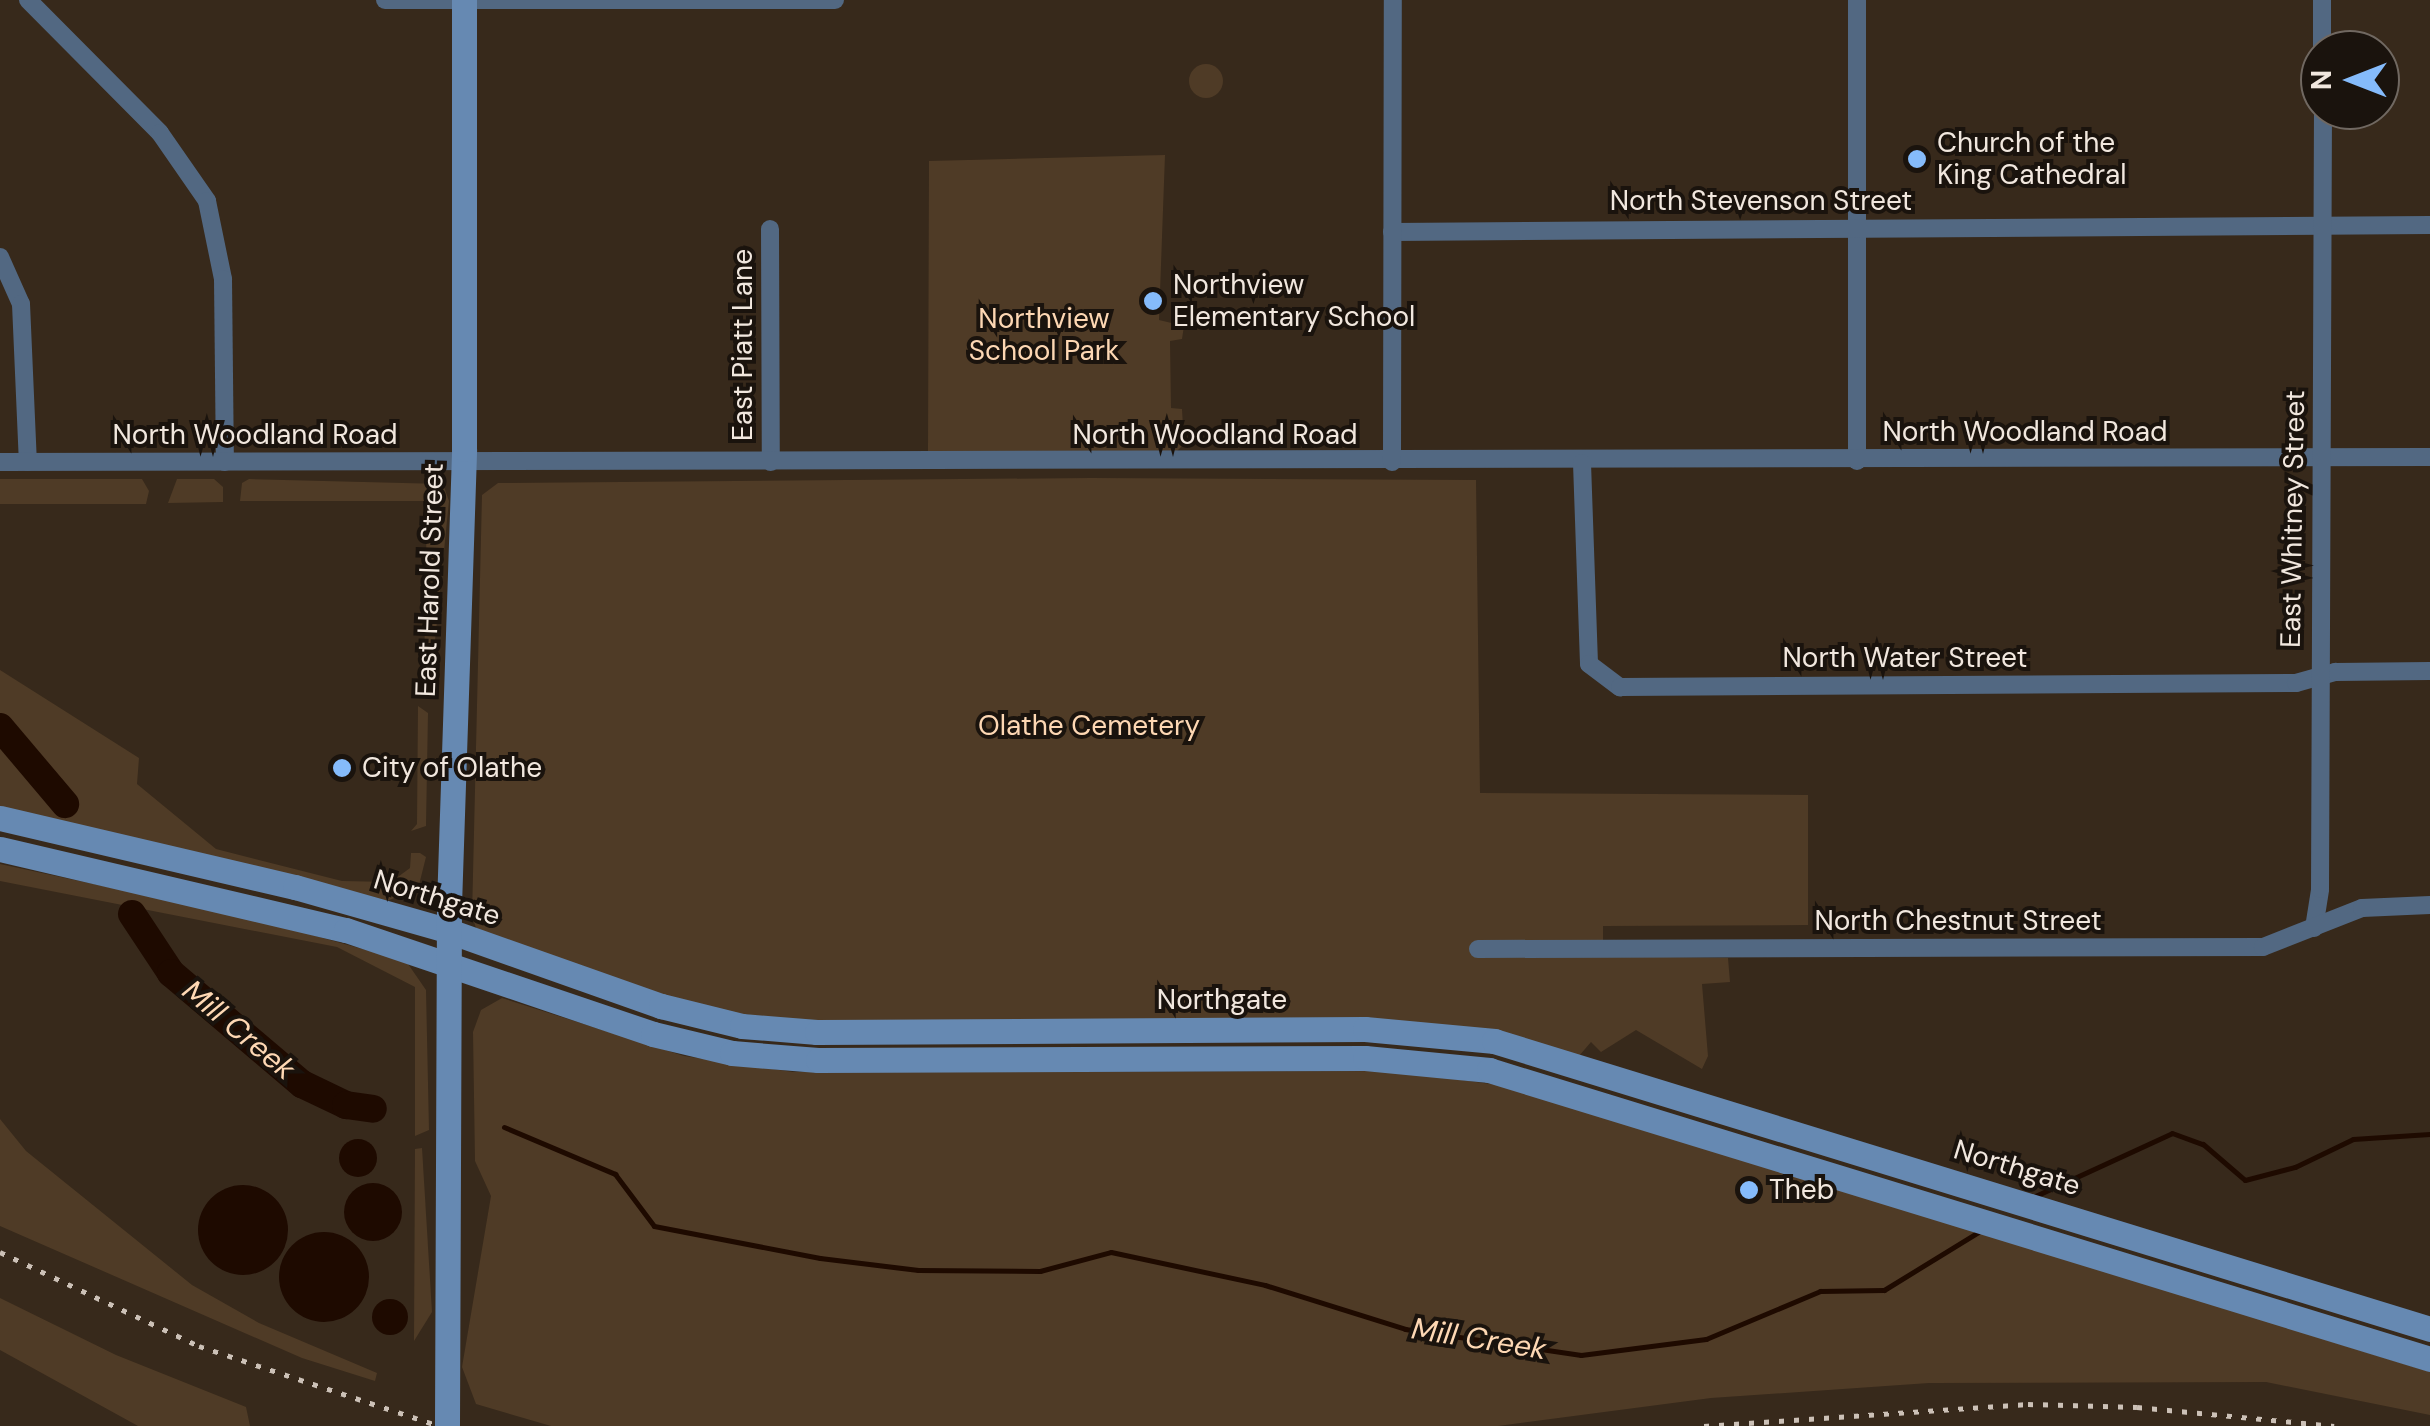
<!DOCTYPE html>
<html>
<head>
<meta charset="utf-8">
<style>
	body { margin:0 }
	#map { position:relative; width:2430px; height:1426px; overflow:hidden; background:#37291b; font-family:"DM Sans",sans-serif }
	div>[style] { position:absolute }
	.green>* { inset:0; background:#4f3b26 }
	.round { border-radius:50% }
	.water>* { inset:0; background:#1e0a00 }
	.stream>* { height:5px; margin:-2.5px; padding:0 2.5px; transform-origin:2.5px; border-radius:2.5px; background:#1e0a00 }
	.river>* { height:28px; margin:-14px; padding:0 14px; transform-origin:14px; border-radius:14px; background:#1e0a00 }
	.minor>* { height:18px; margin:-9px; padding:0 9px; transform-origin:9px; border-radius:9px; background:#526882 }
	.secondary>* { height:25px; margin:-12.5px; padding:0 12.5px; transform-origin:12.5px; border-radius:12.5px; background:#6689b2 }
	.rail>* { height:5px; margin-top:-2.5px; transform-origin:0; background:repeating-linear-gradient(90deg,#ccc1b7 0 5px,transparent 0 15px) }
	.dots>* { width:28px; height:28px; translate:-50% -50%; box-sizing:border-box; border:5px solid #1a130d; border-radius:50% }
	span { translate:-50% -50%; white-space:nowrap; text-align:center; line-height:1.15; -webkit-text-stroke:8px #1a130d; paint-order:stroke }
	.poi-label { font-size:28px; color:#f1e7de }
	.left { translate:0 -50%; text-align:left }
	.street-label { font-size:28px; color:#f1e7de }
	.park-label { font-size:28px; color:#fdd7b3 }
	.water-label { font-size:30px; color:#fed8b4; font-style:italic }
	.north { position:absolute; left:2300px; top:30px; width:100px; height:100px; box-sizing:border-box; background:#1a130d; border:2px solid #706861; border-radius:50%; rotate:270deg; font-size:28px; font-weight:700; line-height:40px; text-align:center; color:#f1e7de }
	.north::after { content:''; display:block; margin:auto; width:35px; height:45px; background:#85bbfb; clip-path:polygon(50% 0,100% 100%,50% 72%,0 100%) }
</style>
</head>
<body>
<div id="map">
	<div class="green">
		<i class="round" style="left:1189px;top:64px;width:34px;height:34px"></i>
		<i style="clip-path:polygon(1165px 155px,1159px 320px,1184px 326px,1182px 339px,1170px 341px,1171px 408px,1182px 409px,1184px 444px,1174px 454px,928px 453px,929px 161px)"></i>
		<i style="clip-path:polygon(1091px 478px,1476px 480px,1480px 793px,1808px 795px,1808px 925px,1603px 926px,1603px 956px,1728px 958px,1730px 982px,1702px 984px,1708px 1056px,1702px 1069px,1636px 1030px,1601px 1052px,1591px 1042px,1579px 1056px,1537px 1043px,805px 1022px,694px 1008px,477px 931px,472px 916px,482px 495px,498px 483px)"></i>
		<i style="clip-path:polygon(0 479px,142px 479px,149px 491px,146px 504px,0 504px)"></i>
		<i style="clip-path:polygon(177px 479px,214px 479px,223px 487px,223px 502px,168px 503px)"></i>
		<i style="clip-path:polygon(249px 479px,443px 484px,449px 501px,431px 681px,418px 683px,424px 674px,427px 501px,240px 501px,242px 483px)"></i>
		<i style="clip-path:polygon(0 670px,139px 758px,137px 784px,216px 849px,342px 881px,391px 882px,410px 868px,411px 853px,420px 853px,426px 857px,418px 889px,384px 902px,0 811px)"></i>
		<i style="clip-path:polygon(418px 706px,428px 713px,426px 826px,411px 831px,417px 824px)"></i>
		<i style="clip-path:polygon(0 864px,243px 916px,406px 961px,426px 990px,429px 1130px,415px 1136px,415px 987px,337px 947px,0 881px)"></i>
		<i style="clip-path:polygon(502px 998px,684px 1056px,793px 1072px,1396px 1071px,1505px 1086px,2430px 1372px,2430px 1415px,2266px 1382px,1929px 1383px,1711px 1398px,1498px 1426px,551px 1426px,476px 1404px,462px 1367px,491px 1196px,475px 1161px,473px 1032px,481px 1010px)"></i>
		<i style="clip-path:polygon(0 1119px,26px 1151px,192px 1285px,259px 1323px,377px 1373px,375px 1381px,302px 1358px,0 1226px)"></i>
		<i style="clip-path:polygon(422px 1148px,432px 1312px,414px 1341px,415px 1149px)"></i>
		<i style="clip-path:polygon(0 1298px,116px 1355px,246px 1407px,250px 1426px,138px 1426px,0 1350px)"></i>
	</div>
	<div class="water">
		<i class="round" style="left:339px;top:1139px;width:38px;height:38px"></i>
		<i class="round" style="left:344px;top:1183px;width:58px;height:58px"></i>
		<i class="round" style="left:198px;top:1185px;width:90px;height:90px"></i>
		<i class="round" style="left:279px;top:1232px;width:90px;height:90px"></i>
		<i class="round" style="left:372px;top:1299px;width:36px;height:36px"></i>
	</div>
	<div class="stream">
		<i style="left:504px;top:1127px;width:121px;rotate:22.9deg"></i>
		<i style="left:615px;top:1174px;width:65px;rotate:53.1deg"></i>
		<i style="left:654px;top:1226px;width:169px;rotate:10.9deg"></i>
		<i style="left:820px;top:1258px;width:99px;rotate:7deg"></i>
		<i style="left:918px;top:1270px;width:122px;rotate:0.5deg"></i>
		<i style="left:1040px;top:1271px;width:73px;rotate:-15deg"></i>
		<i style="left:1111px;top:1252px;width:157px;rotate:12.1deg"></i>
		<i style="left:1265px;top:1285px;width:147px;rotate:17.4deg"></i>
		<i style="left:1405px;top:1329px;width:178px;rotate:8.4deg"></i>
		<i style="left:1581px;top:1355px;width:126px;rotate:-7.3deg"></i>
		<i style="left:1706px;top:1339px;width:124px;rotate:-22.8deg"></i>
		<i style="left:1820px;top:1291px;width:64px;rotate:-0.9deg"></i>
		<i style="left:1884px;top:1290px;width:113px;rotate:-31.6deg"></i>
		<i style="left:2031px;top:1198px;width:155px;rotate:-24.7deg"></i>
		<i style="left:2172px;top:1133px;width:33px;rotate:20deg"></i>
		<i style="left:2203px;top:1144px;width:55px;rotate:40.6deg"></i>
		<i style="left:2245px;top:1180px;width:52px;rotate:-14.6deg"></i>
		<i style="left:2295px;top:1167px;width:64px;rotate:-25.8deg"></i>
		<i style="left:2353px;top:1139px;width:77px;rotate:-3.7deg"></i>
	</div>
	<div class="river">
		<i style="left:0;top:727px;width:101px;rotate:49.8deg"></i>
		<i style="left:132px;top:914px;width:71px;rotate:56.5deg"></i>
		<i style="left:171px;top:973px;width:172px;rotate:40.3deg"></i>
		<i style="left:302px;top:1084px;width:49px;rotate:25.5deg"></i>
		<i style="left:346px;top:1105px;width:27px;rotate:8deg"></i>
	</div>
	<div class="minor">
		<i style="left:28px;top:0;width:187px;rotate:45.2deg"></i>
		<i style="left:160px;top:133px;width:83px;rotate:55.3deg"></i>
		<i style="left:207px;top:201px;width:80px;rotate:78.4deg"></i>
		<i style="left:223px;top:279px;width:183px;rotate:89.4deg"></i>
		<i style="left:385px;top:0;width:450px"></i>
		<i style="left:1857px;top:0;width:461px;rotate:90deg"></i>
		<i style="left:2322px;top:0;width:50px;rotate:90deg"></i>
		<i style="left:770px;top:229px;width:233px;rotate:89.8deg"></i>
		<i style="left:1392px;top:232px;width:1038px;rotate:-0.39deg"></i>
		<i style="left:0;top:257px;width:51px;rotate:65.9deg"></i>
		<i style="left:21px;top:304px;width:158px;rotate:87.5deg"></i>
		<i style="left:0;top:462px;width:2430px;rotate:-0.12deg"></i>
		<i style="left:1392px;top:462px;width:462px;rotate:-89.9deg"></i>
		<i style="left:1582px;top:463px;width:201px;rotate:88deg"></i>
		<i style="left:1589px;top:664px;width:39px;rotate:37deg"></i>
		<i style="left:1620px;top:687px;width:676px;rotate:-0.34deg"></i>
		<i style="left:2296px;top:683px;width:41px;rotate:-15.8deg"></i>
		<i style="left:2335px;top:672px;width:95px;rotate:-0.6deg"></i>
		<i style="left:2314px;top:928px;width:39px;rotate:-81deg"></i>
		<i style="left:2320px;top:889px;width:779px;rotate:-89.78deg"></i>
		<i style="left:1478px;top:949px;width:785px;rotate:-0.15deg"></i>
		<i style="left:2263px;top:947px;width:106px;rotate:-21.5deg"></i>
		<i style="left:2362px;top:908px;width:68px;rotate:-2.5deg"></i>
	</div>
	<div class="secondary">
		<i style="left:0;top:818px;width:303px;rotate:13.2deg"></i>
		<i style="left:295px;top:887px;width:160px;rotate:15.9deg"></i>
		<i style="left:449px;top:931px;width:225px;rotate:19.5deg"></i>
		<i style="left:661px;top:1006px;width:83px;rotate:13.9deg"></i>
		<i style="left:742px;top:1026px;width:75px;rotate:4.6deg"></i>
		<i style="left:817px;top:1032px;width:548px;rotate:-0.31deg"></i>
		<i style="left:1365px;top:1029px;width:130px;rotate:5.3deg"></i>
		<i style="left:1494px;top:1041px;width:979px;rotate:17.1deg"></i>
		<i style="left:0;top:849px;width:355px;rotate:13.2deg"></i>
		<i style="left:346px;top:930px;width:324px;rotate:18.7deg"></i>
		<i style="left:653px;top:1034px;width:81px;rotate:13.5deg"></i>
		<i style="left:732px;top:1053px;width:86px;rotate:4.7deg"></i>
		<i style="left:818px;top:1060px;width:547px;rotate:-0.21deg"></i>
		<i style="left:1365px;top:1058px;width:125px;rotate:5.5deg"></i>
		<i style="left:1489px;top:1070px;width:984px;rotate:17.07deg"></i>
		<i style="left:447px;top:1426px;width:521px;rotate:-89.78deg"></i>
		<i style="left:449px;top:905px;width:456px;rotate:-88.1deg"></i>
		<i style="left:464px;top:449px;width:449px;rotate:-90deg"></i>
	</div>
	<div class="rail">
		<i style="left:0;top:1252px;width:220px;rotate:25.3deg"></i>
		<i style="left:199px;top:1346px;width:254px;rotate:18.4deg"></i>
		<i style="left:1704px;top:1426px;width:325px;rotate:-3.9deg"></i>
		<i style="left:2028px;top:1404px;width:109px;rotate:1.6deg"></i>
		<i style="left:2137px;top:1407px;width:198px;rotate:5.5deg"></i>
	</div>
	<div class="dots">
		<i style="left:1917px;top:159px;background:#85bbfb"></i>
		<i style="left:1153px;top:301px;background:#85bbfb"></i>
		<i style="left:342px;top:768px;background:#85bbfb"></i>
		<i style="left:1749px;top:1190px;background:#85bbfb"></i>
	</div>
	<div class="poi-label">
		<span class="left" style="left:1937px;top:159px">Church of the<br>King Cathedral</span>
		<span class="left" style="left:1173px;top:301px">Northview<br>Elementary School</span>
		<span class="left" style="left:362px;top:768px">City of Olathe</span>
		<span class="left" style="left:1769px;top:1190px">Theb</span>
	</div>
	<div class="street-label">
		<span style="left:1761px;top:201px">North Stevenson Street</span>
		<span style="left:743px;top:345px;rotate:-90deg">East Piatt Lane</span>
		<span style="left:2025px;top:432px">North Woodland Road</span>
		<span style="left:255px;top:435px">North Woodland Road</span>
		<span style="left:1215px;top:435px">North Woodland Road</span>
		<span style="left:2293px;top:519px;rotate:-89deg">East Whitney Street</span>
		<span style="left:430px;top:580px;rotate:-88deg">East Harold Street</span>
		<span style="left:1905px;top:658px">North Water Street</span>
		<span style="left:437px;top:898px;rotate:17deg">Northgate</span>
		<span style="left:1958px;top:921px">North Chestnut Street</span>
		<span style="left:1222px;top:1000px">Northgate</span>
		<span style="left:2017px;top:1168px;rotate:17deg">Northgate</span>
	</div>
	<div class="park-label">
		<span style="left:1044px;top:335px">Northview<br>School Park</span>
		<span style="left:1089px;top:726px">Olathe Cemetery</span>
	</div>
	<div class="water-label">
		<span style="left:239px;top:1030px;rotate:40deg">Mill Creek</span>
		<span style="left:1479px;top:1339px;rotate:9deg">Mill Creek</span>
	</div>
	<div class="north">N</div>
</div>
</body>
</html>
